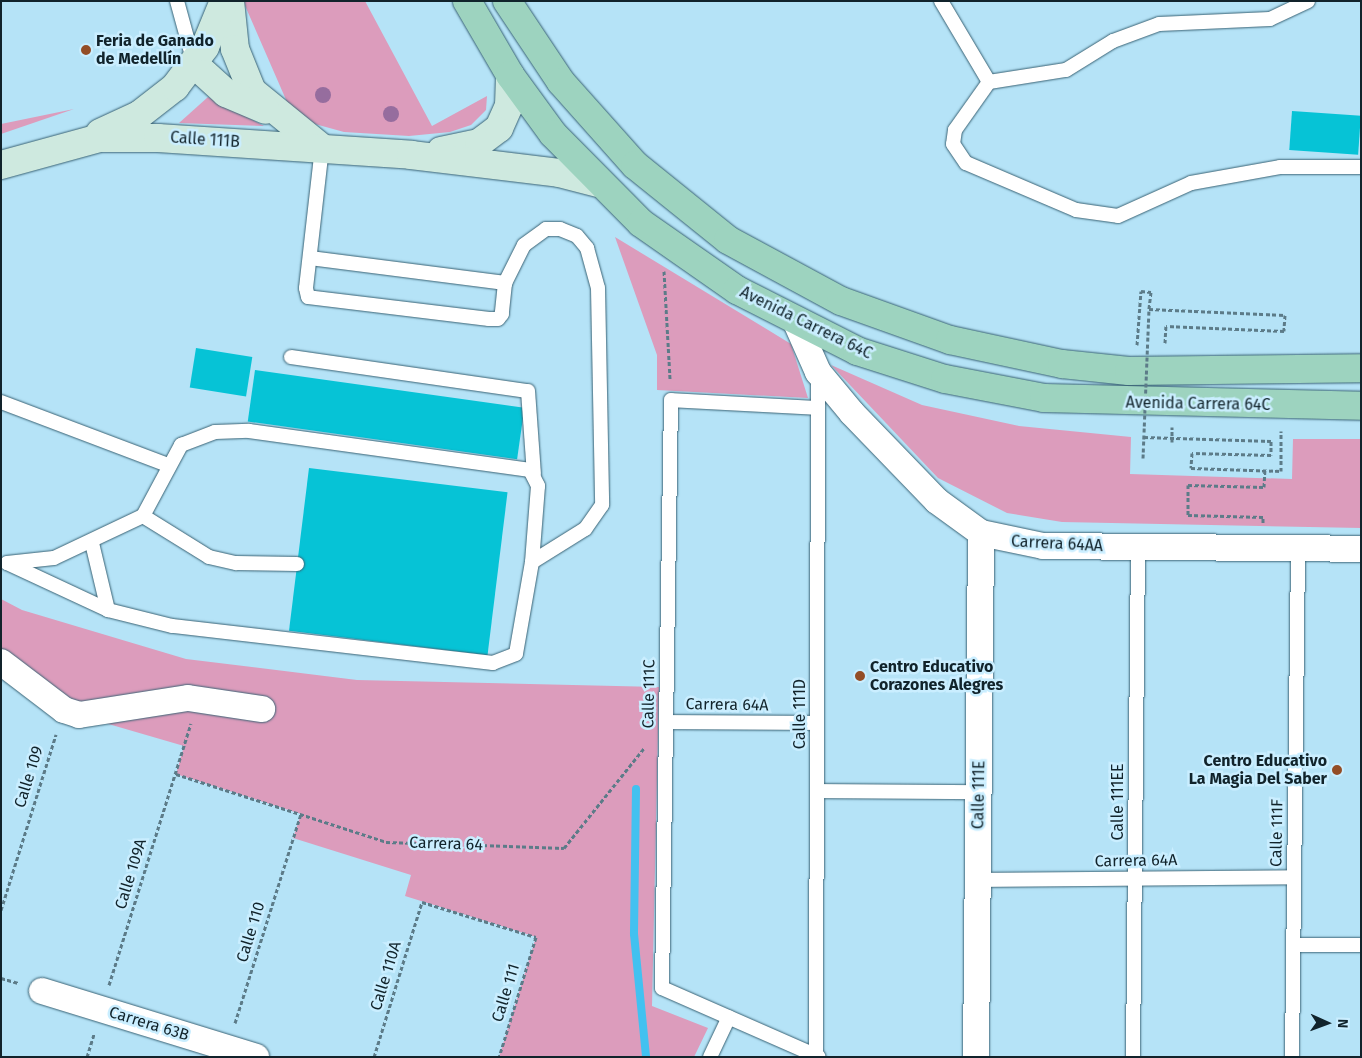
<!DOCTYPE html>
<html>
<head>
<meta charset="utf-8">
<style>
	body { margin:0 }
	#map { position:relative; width:1362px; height:1058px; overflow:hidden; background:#b5e3f7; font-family:"Fira Sans",sans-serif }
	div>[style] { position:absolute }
	.green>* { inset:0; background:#dc9cbc }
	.stream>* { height:8px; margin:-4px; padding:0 4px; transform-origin:4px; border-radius:4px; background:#42c1f0 }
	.building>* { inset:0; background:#06c3d6; transform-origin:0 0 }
	.path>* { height:3px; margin-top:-1.5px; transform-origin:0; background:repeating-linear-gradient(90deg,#5c7b88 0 4px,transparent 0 6.5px) }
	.roads { filter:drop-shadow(0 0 1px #396274) drop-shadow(0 0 1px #396274) }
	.lane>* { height:14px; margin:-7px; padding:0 7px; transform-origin:7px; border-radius:7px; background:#fff }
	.street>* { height:26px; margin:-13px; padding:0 13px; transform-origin:13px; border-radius:13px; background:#fff }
	.secondary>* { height:28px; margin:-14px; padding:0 14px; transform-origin:14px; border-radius:14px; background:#cee9df }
	.primary>* { height:28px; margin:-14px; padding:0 14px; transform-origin:14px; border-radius:14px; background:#9dd3bf }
	.path-bridge>* { height:3px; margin-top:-1.5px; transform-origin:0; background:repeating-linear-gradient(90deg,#5c7b88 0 4px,transparent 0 6.5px) }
	.trees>* { width:16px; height:16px; margin:-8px; border-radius:50%; background:#966d9e }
	.dots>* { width:14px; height:14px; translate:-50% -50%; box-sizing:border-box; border:2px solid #caeeff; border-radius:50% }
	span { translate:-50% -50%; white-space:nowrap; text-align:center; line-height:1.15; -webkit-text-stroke:5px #caeeff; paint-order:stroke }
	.poi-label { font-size:16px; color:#11232b; font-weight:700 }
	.left { translate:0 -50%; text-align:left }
	.right { translate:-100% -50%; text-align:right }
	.street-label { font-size:16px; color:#11232b }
	.frame { position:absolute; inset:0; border:2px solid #11232b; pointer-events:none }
	.north { position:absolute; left:1302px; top:998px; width:50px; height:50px; -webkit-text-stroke:4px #caeeff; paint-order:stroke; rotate:92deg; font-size:14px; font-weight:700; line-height:20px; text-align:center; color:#11232b }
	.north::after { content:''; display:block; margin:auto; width:18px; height:22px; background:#11232b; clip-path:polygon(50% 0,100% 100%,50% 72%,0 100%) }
</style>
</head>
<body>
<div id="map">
	<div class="green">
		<i style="clip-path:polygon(243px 1px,365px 1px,432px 126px,487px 96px,486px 110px,471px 125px,450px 132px,409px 136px,344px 132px,315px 124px,287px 102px)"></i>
		<i style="clip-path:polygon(208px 97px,264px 126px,179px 123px)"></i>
		<i style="clip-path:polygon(74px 109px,1px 134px,1px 124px)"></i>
		<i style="clip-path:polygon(615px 237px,791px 344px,808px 398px,657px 390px,657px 355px)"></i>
		<i style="clip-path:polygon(831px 365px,922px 405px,1019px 426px,1131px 437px,1130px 474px,1292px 479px,1293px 439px,1361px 439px,1361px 528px,1062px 522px,1007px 513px,938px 478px)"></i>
		<i style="clip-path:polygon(1px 599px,22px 610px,186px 659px,357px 680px,659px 687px,652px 1006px,708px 1028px,694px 1057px,499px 1057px,536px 937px,405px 896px,411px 875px,293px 838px,301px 814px,176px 774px,184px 746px,105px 723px,1px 649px)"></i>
	</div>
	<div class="stream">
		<i style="left:636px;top:789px;width:145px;rotate:90.8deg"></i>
		<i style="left:634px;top:934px;width:124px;rotate:84.4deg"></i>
	</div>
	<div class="building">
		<i style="left:1292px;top:111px;width:69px;height:39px;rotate:4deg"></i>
		<i style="left:196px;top:348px;width:57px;height:40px;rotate:9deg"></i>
		<i style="left:255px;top:370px;width:272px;height:52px;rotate:8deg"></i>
		<i style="left:309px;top:468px;width:200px;height:164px;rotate:7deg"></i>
	</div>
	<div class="path">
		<i style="left:664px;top:271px;width:109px;rotate:86.8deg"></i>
		<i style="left:1165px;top:343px;width:17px;rotate:-87deg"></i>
		<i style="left:1137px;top:345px;width:54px;rotate:-85.8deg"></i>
		<i style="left:1141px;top:291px;width:10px;rotate:6deg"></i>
		<i style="left:1151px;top:292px;width:17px;rotate:97deg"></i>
		<i style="left:1172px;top:442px;width:15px;rotate:-90deg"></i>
		<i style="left:1281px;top:471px;width:40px;rotate:-90deg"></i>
		<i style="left:1263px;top:523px;width:6px;rotate:-90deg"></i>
		<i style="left:1263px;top:517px;width:75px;rotate:-178.5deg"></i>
		<i style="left:1188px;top:515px;width:30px;rotate:-90deg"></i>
		<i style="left:1188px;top:485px;width:76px;rotate:1.5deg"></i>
		<i style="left:1264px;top:487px;width:17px;rotate:-87deg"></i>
		<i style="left:176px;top:774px;width:221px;rotate:17.9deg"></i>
		<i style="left:386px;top:842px;width:178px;rotate:1.9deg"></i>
		<i style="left:564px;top:848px;width:129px;rotate:-51.3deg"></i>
		<i style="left:1px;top:910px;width:184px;rotate:-72.6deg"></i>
		<i style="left:1px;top:978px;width:18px;rotate:16deg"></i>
		<i style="left:109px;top:985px;width:274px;rotate:-72.6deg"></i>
		<i style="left:235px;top:1023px;width:219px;rotate:-72.5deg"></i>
		<i style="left:87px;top:1057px;width:24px;rotate:-73deg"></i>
		<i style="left:374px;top:1057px;width:162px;rotate:-72.8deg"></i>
		<i style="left:422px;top:902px;width:119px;rotate:17.1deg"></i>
		<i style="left:536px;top:937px;width:126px;rotate:107.1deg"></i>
	</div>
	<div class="roads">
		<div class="lane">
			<i style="left:177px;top:1px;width:64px;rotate:74.7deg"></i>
			<i style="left:941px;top:1px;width:94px;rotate:59.3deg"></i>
			<i style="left:989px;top:82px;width:78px;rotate:-8.9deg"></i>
			<i style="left:1066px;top:70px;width:55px;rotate:-31.7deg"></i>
			<i style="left:1113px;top:41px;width:49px;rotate:-20.3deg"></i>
			<i style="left:1159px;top:24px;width:111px;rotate:-2.6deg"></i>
			<i style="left:1270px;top:19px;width:42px;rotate:-25.3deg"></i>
			<i style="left:989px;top:82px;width:59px;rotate:125.3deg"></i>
			<i style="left:955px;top:130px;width:14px;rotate:98deg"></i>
			<i style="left:953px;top:144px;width:23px;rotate:56deg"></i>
			<i style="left:966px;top:163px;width:120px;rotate:23.1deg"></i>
			<i style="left:1076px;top:210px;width:42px;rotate:8.1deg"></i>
			<i style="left:1118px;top:216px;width:80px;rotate:-24.3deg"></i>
			<i style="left:1191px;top:183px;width:90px;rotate:-10.2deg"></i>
			<i style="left:1280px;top:167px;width:81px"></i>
			<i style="left:310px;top:258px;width:197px;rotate:7.3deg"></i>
			<i style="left:505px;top:283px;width:31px;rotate:96deg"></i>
			<i style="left:502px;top:314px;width:6px;rotate:129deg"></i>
			<i style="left:498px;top:319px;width:9px;rotate:180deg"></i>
			<i style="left:489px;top:319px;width:182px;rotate:-173.1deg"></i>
			<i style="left:308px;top:297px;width:9px;rotate:-103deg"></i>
			<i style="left:306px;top:288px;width:141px;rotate:-83.5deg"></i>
			<i style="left:505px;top:283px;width:42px;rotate:-63.4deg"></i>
			<i style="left:524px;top:245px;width:27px;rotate:-36deg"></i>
			<i style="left:546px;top:229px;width:14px"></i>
			<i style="left:560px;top:229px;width:18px;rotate:22deg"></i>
			<i style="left:577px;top:236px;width:16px;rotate:50deg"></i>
			<i style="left:587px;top:248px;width:41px;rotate:74.6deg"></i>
			<i style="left:598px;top:288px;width:217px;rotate:88.9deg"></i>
			<i style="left:602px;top:505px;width:29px;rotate:125deg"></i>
			<i style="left:585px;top:529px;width:62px;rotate:148.1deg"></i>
			<i style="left:291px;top:357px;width:239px;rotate:8.2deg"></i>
			<i style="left:528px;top:391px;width:83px;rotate:85.9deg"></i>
			<i style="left:1px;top:402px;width:178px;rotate:20.7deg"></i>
			<i style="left:818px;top:408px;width:147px;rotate:-176.9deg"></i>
			<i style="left:671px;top:400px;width:588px;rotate:90.88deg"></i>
			<i style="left:662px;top:988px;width:171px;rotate:23.7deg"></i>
			<i style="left:249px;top:431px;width:284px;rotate:7.9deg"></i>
			<i style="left:530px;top:470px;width:18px;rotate:63deg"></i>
			<i style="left:538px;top:486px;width:76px;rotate:94.5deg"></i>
			<i style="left:532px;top:562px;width:93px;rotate:99.9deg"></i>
			<i style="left:516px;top:654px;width:25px;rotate:159deg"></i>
			<i style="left:493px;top:663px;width:323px;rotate:-173.4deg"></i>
			<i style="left:172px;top:626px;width:66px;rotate:-166deg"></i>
			<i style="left:108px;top:610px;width:111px;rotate:-155deg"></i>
			<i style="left:7px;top:563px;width:47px;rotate:-6.1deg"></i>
			<i style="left:54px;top:558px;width:98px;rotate:-25.3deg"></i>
			<i style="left:143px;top:516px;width:81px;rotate:-61.8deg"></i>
			<i style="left:181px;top:445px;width:36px;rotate:-21deg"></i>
			<i style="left:215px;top:432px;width:34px;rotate:-2deg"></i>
			<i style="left:143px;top:516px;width:78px;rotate:31.8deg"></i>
			<i style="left:209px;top:557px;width:28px;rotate:13deg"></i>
			<i style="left:236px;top:563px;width:61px;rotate:0.9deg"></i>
			<i style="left:92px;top:543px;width:69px;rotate:76.6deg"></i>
			<i style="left:666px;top:722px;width:151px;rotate:0.4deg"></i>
			<i style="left:817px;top:791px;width:162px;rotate:0.4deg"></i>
			<i style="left:978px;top:880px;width:316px;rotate:-0.5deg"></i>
			<i style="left:1293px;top:945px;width:68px"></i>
			<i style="left:816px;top:1055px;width:679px;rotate:-89.83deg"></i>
			<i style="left:710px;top:1057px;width:44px;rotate:-64.6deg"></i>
			<i style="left:1133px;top:1057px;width:510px;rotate:-89.44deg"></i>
			<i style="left:1292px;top:1057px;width:508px;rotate:-89.32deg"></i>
		</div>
		<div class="street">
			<i style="left:795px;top:320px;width:57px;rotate:66.1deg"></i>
			<i style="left:818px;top:372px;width:53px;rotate:50.3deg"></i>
			<i style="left:852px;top:413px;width:122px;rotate:46deg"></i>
			<i style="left:937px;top:501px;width:54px;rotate:36deg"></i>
			<i style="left:981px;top:533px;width:63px;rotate:11.8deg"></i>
			<i style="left:1043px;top:546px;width:318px;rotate:0.5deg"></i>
			<i style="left:1px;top:662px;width:79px;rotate:37.3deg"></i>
			<i style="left:64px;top:710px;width:16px;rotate:18deg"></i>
			<i style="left:79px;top:715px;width:110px;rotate:-8.9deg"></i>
			<i style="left:188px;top:698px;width:75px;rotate:8.5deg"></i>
			<i style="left:42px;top:991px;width:224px;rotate:17.1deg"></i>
			<i style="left:976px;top:1057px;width:524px;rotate:-89.45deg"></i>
		</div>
		<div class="secondary">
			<i style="left:230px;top:1px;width:48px;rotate:84.1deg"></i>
			<i style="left:235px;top:49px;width:45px;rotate:68deg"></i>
			<i style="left:252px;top:91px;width:90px;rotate:39.2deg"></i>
			<i style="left:194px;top:64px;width:43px;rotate:42.2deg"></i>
			<i style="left:226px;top:93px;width:43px;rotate:23deg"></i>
			<i style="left:100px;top:133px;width:43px;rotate:-24.8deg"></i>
			<i style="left:139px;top:115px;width:46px;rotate:-37.9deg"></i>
			<i style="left:175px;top:87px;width:50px;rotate:-53.1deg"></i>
			<i style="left:205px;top:47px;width:50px;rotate:-67.6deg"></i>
			<i style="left:441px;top:151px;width:39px;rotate:-12deg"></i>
			<i style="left:479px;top:143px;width:25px;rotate:-37deg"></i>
			<i style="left:499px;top:128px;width:24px;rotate:-66deg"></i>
			<i style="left:509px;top:106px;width:31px;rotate:-88deg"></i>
			<i style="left:1px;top:165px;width:103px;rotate:-15.3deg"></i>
			<i style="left:100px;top:138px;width:58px"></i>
			<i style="left:158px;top:138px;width:254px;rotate:3.8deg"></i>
			<i style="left:411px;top:155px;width:149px;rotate:6.9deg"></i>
			<i style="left:559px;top:173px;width:40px;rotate:14.4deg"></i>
		</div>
		<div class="primary">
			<i style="left:467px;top:1px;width:86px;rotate:59.8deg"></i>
			<i style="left:510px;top:75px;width:73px;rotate:53.9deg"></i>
			<i style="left:553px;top:134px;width:125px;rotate:45.3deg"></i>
			<i style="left:641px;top:223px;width:117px;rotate:34.9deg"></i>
			<i style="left:737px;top:290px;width:135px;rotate:26.9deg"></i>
			<i style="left:857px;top:351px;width:92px;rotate:17.7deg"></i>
			<i style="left:945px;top:379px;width:101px;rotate:10.9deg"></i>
			<i style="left:1044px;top:398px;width:317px;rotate:1.4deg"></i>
			<i style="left:507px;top:1px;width:97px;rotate:56.3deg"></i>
			<i style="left:561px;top:82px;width:111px;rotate:48.3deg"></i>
			<i style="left:635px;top:165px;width:119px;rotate:38.9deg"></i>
			<i style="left:728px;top:240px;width:128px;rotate:28.4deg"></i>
			<i style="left:841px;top:301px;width:116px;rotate:19.7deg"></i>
			<i style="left:950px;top:340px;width:115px;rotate:12.1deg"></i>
			<i style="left:1062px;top:364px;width:67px;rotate:6deg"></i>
			<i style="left:1129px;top:371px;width:232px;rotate:-0.7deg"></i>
		</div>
	</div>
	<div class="path-bridge">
		<i style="left:1144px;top:437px;width:127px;rotate:1.8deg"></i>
		<i style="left:1271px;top:441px;width:14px;rotate:90deg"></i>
		<i style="left:1271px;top:455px;width:79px;rotate:-178.5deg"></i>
		<i style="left:1192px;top:453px;width:15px;rotate:94deg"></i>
		<i style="left:1191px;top:468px;width:90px;rotate:1.9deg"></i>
		<i style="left:1143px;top:458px;width:149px;rotate:-87.7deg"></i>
		<i style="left:1149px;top:309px;width:136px;rotate:2.5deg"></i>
		<i style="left:1285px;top:315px;width:16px;rotate:94deg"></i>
		<i style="left:1284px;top:331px;width:118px;rotate:-177.6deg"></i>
	</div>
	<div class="trees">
		<i style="left:323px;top:95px"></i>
		<i style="left:391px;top:114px"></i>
	</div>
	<div class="dots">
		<i style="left:86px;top:50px;background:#934d26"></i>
		<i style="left:860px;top:676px;background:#934d26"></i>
		<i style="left:1337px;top:770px;background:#934d26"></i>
	</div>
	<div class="poi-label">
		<span class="left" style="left:96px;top:50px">Feria de Ganado<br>de Medellín</span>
		<span class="left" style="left:870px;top:676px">Centro Educativo<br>Corazones Alegres</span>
		<span class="right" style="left:1327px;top:770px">Centro Educativo<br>La Magia Del Saber</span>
	</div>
	<div class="street-label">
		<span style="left:205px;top:140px;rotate:4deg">Calle 111B</span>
		<span style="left:806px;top:323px;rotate:26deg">Avenida Carrera 64C</span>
		<span style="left:1198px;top:404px;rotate:1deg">Avenida Carrera 64C</span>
		<span style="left:1057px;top:544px;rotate:3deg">Carrera 64AA</span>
		<span style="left:649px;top:694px;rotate:-89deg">Calle 111C</span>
		<span style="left:727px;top:705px;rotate:1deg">Carrera 64A</span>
		<span style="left:800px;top:714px;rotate:-90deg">Calle 111D</span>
		<span style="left:29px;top:777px;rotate:-73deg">Calle 109</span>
		<span style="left:979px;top:795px;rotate:-89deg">Calle 111E</span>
		<span style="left:1118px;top:802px;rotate:-90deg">Calle 111EE</span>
		<span style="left:1277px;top:833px;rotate:-89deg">Calle 111F</span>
		<span style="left:446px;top:844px;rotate:2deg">Carrera 64</span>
		<span style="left:1136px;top:861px;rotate:-1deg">Carrera 64A</span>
		<span style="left:131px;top:874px;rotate:-73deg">Calle 109A</span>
		<span style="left:251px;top:932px;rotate:-73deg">Calle 110</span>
		<span style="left:386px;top:976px;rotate:-73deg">Calle 110A</span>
		<span style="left:506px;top:993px;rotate:-73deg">Calle 111</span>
		<span style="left:149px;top:1024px;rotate:17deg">Carrera 63B</span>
	</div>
	<div class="frame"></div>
	<div class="north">N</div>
</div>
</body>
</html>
